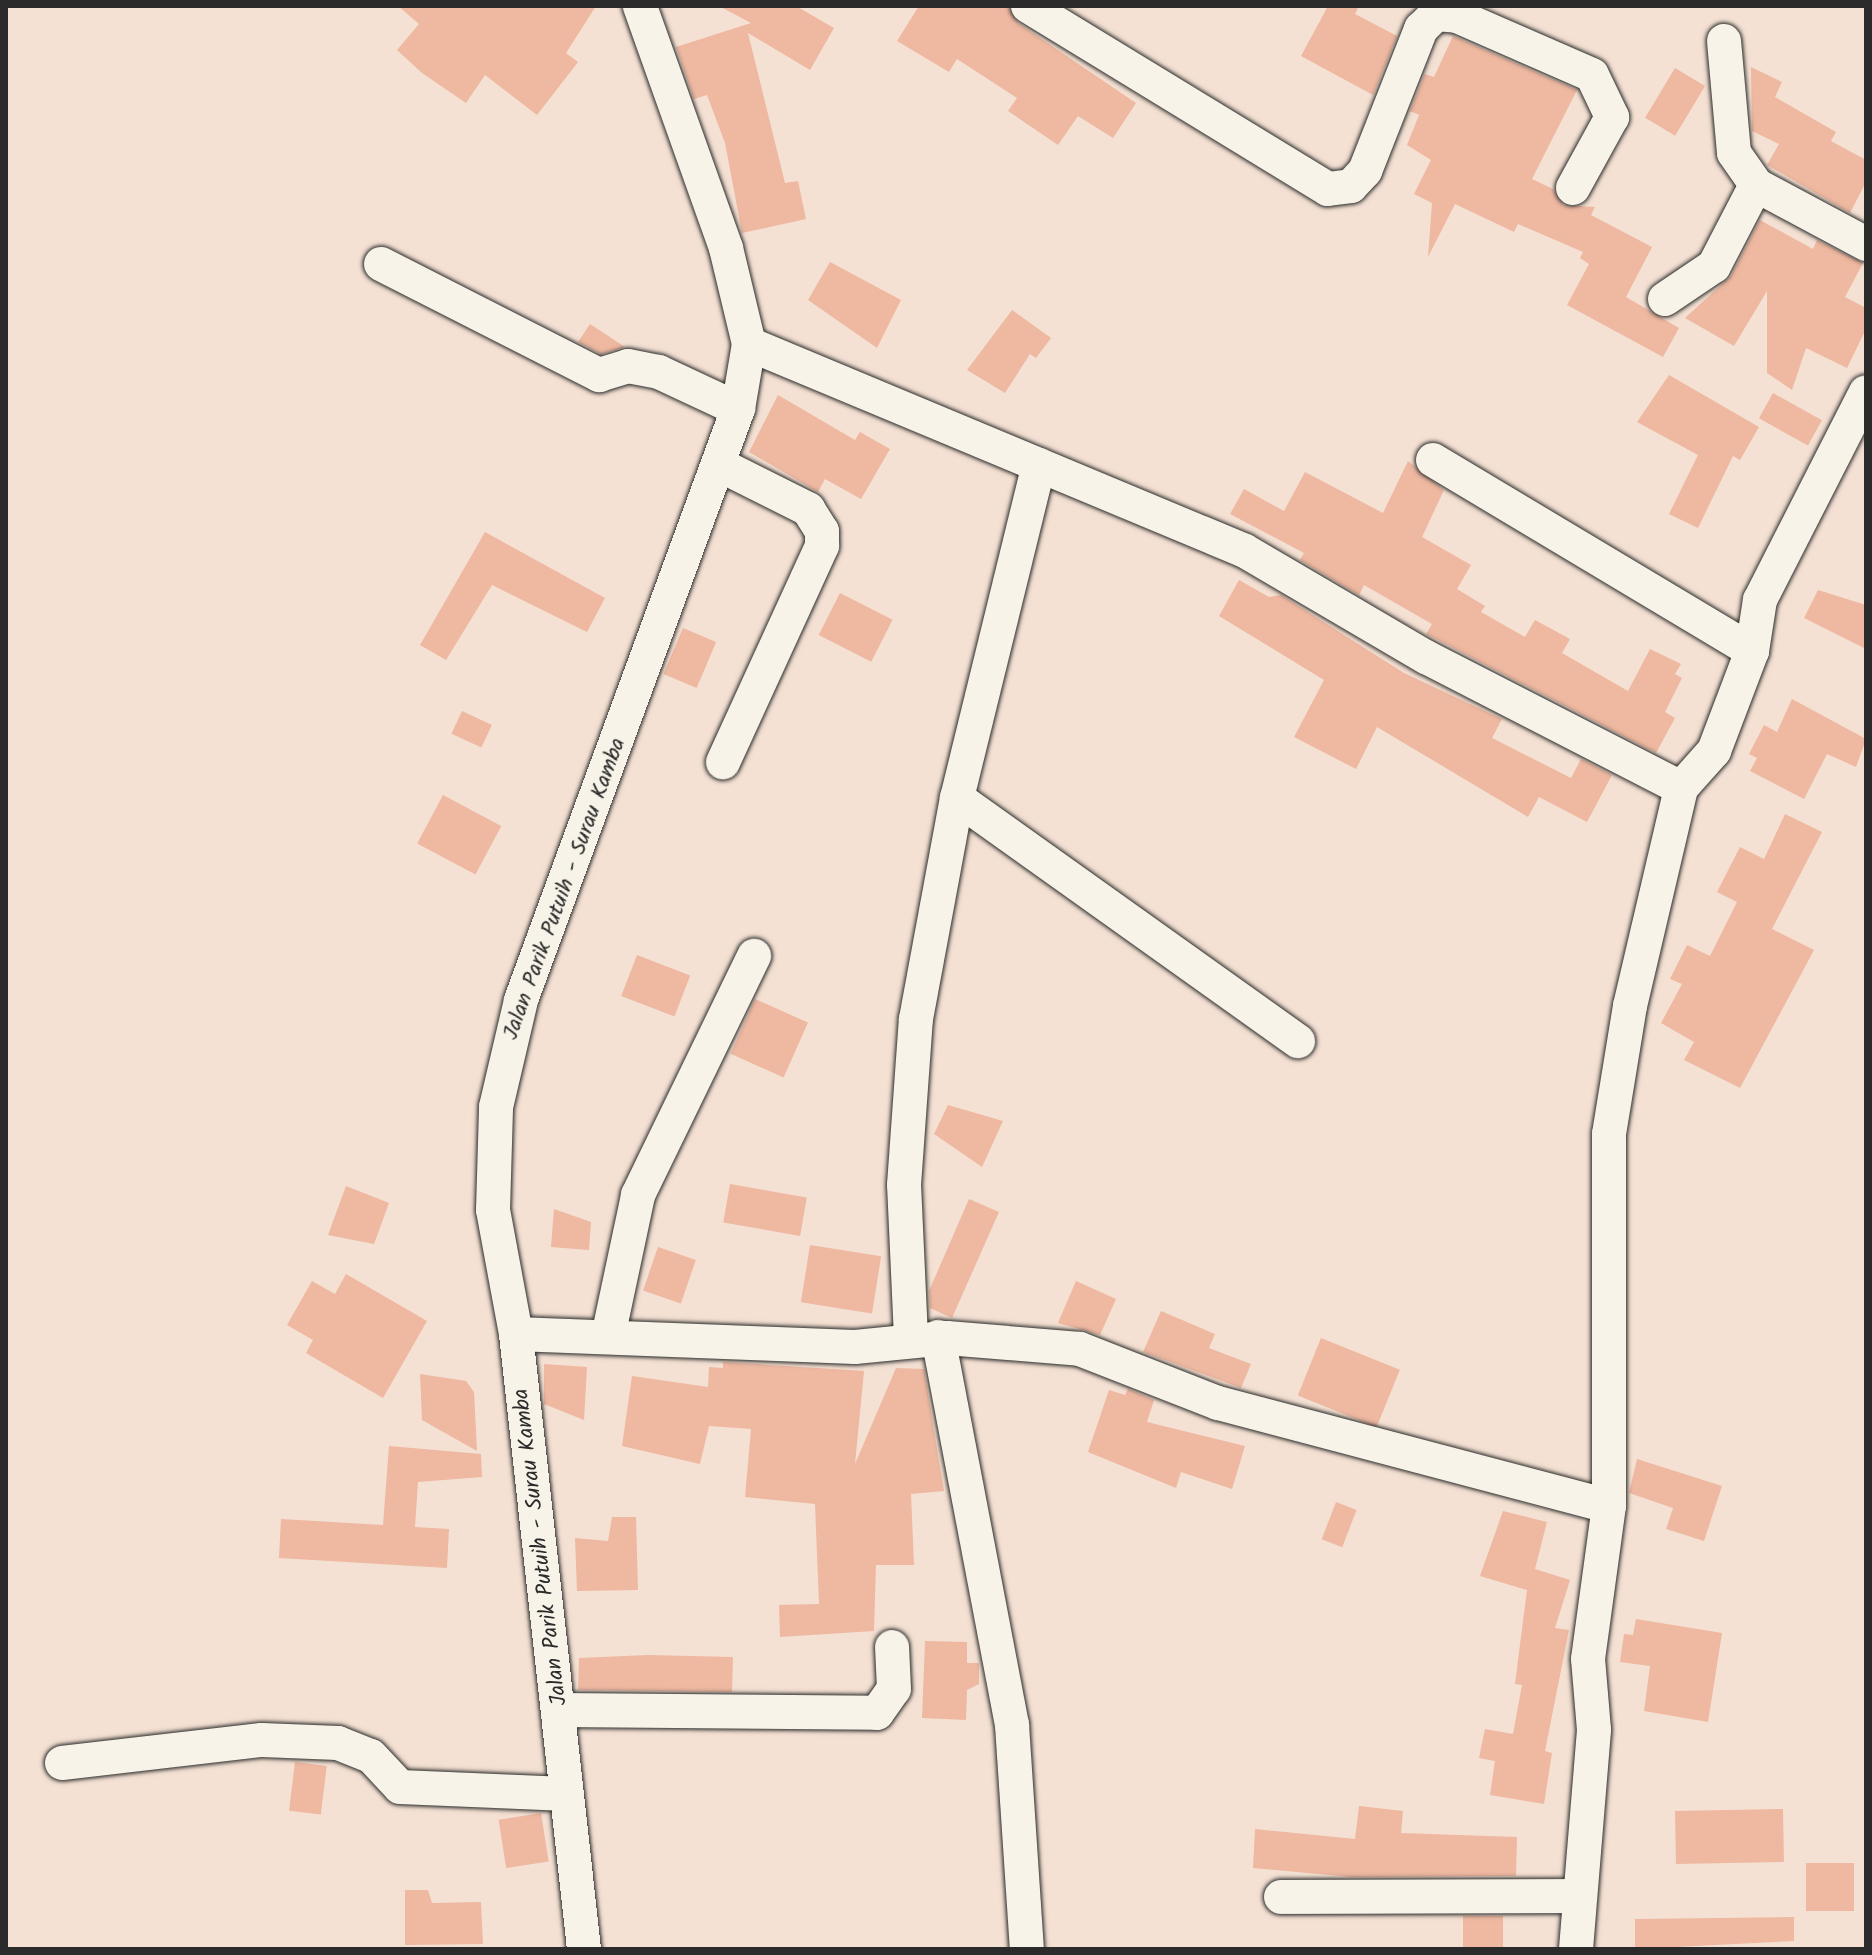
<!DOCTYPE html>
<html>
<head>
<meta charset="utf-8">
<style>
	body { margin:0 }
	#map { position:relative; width:1872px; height:1955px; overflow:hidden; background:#f4e1d3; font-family:Kalam,sans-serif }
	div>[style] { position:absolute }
	.building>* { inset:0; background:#eeb8a1; transform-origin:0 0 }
	.roads { filter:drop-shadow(0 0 2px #2b2b2b) drop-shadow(0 0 2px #2b2b2b) }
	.minor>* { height:34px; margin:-17px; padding:0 17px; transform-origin:17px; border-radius:17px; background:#f7f3e8 }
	span { translate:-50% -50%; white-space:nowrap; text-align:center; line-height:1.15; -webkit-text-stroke:7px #f7f3e8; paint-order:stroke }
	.street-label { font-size:22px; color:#2b2b2b }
	.frame { position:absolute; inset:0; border:8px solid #2b2b2b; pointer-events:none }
</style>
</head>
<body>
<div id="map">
	<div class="building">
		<i style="clip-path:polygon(398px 6px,596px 6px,566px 53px,578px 62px,537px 115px,485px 75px,466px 103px,422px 73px,397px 50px,419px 24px)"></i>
		<i style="clip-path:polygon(719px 6px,796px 6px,834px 28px,810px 70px,748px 33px,785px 183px,798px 181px,806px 219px,742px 233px,725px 143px,707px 95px,694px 99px,676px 47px,751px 23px)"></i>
		<i style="clip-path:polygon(919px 6px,1008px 6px,1018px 23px,1136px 103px,1113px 138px,1078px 116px,1058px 145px,1008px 111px,1017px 98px,957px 59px,949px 72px,897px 41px)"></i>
		<i style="clip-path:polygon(1328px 6px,1359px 6px,1355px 14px,1397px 36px,1373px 95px,1301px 56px)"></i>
		<i style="clip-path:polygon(1453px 36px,1577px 90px,1532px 179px,1553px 189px,1563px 205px,1595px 207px,1591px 215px,1652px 247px,1626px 297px,1679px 328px,1663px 357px,1567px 305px,1589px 264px,1580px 258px,1583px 252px,1518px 224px,1514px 232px,1455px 204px,1428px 257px,1432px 203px,1414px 194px,1431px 160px,1407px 145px,1419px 115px,1410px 111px,1425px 74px,1434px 77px)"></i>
		<i style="clip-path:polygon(1751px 67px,1782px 82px,1775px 97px,1836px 132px,1831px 141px,1866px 160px,1866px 182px,1850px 213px,1767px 165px,1779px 144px,1752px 131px)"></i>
		<i style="left:1675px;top:68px;width:35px;height:58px;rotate:31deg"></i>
		<i style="clip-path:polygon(1760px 220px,1813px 249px,1817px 240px,1863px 263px,1845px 297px,1866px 308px,1866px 329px,1847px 368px,1806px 348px,1792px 390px,1767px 373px,1767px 291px,1734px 346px,1685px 318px,1731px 276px)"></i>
		<i style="clip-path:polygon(830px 262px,901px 300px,877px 348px,808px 300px)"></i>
		<i style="clip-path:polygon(1012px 310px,1051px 338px,1036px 358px,1030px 354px,1005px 393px,967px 370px)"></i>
		<i style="clip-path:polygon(590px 324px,625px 347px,601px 354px,578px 342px)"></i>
		<i style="clip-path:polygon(1669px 375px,1759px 427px,1740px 460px,1733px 456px,1698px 528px,1669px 514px,1698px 455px,1637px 422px)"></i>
		<i style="left:1773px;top:393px;width:56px;height:29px;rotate:29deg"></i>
		<i style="clip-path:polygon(778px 395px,855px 440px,860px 432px,890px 449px,861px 499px,825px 479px,818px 492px,749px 452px)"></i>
		<i style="clip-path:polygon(1408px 461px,1444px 490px,1422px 537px,1471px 565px,1457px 589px,1485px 606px,1481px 612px,1525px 637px,1535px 620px,1570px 639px,1562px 653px,1628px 691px,1650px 649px,1681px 664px,1675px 674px,1682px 678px,1665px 712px,1675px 718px,1656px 753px,1436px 639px,1426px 634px,1432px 624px,1364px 585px,1359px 595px,1300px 560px,1304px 553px,1230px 514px,1244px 489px,1284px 511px,1305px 472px,1383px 513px)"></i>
		<i style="clip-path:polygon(485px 532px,605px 598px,587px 632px,492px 585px,446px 660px,420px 645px)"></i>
		<i style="clip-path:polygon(1239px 580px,1269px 597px,1281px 595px,1404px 673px,1502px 719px,1492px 738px,1571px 778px,1581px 759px,1612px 775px,1587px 822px,1539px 797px,1528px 817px,1377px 727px,1356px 769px,1294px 737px,1324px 680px,1219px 616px)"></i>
		<i style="clip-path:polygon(1818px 590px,1866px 605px,1866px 649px,1804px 618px)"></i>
		<i style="left:840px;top:593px;width:59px;height:47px;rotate:27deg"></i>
		<i style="left:683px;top:628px;width:36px;height:50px;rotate:23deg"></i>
		<i style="clip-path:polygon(1792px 699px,1866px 739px,1856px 767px,1827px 754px,1804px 799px,1750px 771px,1757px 758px,1749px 754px,1764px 725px,1777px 732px)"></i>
		<i style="left:462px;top:711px;width:33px;height:25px;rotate:25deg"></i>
		<i style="left:443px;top:795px;width:66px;height:55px;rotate:28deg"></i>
		<i style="clip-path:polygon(1785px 814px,1822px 832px,1772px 929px,1814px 950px,1740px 1088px,1684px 1060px,1694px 1042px,1661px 1023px,1682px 984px,1670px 979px,1687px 945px,1710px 956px,1737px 902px,1717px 892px,1740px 847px,1764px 859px)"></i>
		<i style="left:637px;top:955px;width:57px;height:44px;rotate:21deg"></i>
		<i style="left:755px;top:999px;width:58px;height:60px;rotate:24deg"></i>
		<i style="clip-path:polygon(948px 1105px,1003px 1121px,982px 1167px,934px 1134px)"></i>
		<i style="left:730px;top:1184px;width:78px;height:39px;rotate:10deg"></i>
		<i style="clip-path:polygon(346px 1186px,389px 1203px,374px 1244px,328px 1235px)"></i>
		<i style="clip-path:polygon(969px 1199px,999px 1212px,952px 1318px,930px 1308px,929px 1291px)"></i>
		<i style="clip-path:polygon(554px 1209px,591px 1222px,589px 1250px,551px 1247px)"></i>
		<i style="left:810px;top:1245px;width:72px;height:58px;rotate:9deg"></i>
		<i style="left:658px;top:1247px;width:40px;height:46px;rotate:19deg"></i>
		<i style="clip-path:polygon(346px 1274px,427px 1321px,383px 1398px,306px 1353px,313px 1340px,287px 1325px,312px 1281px,335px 1294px)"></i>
		<i style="clip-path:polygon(1076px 1281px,1116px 1299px,1100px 1335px,1058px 1323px)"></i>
		<i style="clip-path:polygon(1161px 1311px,1215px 1334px,1209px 1348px,1251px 1364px,1241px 1388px,1143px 1352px)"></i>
		<i style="left:1321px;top:1338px;width:85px;height:62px;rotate:22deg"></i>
		<i style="clip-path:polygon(723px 1362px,864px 1371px,855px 1464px,896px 1368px,924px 1369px,944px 1491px,911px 1494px,914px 1565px,876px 1565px,874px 1631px,780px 1637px,779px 1605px,819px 1604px,815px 1504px,745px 1497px,751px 1429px,709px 1426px,700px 1464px,622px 1446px,632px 1376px,708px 1387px,709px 1367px,723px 1368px)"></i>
		<i style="clip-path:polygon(544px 1364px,587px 1367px,584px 1420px,544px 1404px)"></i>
		<i style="clip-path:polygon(420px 1374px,466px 1381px,474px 1392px,477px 1451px,422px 1420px)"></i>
		<i style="clip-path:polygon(1128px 1389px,1154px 1400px,1147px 1422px,1245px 1446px,1232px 1489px,1181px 1472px,1176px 1488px,1088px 1452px,1109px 1390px,1125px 1395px)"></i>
		<i style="clip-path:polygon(389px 1446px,481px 1454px,482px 1477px,418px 1482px,415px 1527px,449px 1529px,447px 1568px,279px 1558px,281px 1519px,383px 1525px)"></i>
		<i style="clip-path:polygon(1637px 1459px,1722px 1486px,1704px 1541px,1666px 1529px,1673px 1508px,1629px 1493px)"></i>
		<i style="left:1336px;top:1502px;width:22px;height:40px;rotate:21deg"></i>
		<i style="clip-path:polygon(1503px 1511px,1547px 1522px,1535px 1569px,1570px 1580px,1555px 1628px,1569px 1630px,1545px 1751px,1552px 1753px,1544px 1804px,1490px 1795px,1495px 1761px,1479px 1758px,1485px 1729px,1513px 1734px,1522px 1685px,1515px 1684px,1527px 1590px,1480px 1576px)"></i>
		<i style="clip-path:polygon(612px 1517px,636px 1517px,638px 1590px,577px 1591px,575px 1538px,608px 1541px)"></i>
		<i style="clip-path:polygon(1636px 1619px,1722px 1633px,1708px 1722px,1644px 1711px,1650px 1666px,1620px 1662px,1624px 1634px,1633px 1635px)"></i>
		<i style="clip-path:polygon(925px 1641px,967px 1642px,967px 1663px,979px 1663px,979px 1684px,967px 1690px,966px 1720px,922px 1718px)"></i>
		<i style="clip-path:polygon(648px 1655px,733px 1657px,732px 1692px,578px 1690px,579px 1658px)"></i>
		<i style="left:295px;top:1762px;width:32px;height:49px;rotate:7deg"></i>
		<i style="clip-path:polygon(1359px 1806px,1403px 1811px,1401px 1833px,1517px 1837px,1516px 1876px,1351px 1877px,1253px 1868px,1255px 1829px,1355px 1839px)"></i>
		<i style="left:1783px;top:1809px;width:53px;height:108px;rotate:89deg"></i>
		<i style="left:541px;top:1813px;width:49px;height:43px;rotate:81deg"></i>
		<i style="left:1806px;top:1863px;width:48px;height:48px"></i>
		<i style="clip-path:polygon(405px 1890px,428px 1890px,432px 1903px,481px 1902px,483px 1944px,405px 1945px)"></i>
		<i style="left:1463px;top:1916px;width:40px;height:33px"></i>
		<i style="clip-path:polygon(1794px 1917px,1794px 1941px,1635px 1949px,1635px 1919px)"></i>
	</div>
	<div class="roads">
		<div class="minor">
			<i style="left:1028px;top:6px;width:351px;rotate:31.4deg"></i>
			<i style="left:1328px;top:189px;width:23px;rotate:-7deg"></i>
			<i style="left:1351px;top:186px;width:21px;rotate:-47deg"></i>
			<i style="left:1365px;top:171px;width:153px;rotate:-68.5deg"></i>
			<i style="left:1421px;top:29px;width:21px;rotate:-45deg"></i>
			<i style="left:1436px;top:14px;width:21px;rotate:5deg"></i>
			<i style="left:1457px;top:16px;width:147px;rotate:23.6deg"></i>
			<i style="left:1592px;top:75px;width:47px;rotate:64.5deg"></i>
			<i style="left:1612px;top:117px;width:81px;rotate:118.8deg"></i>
			<i style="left:1724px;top:41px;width:112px;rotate:84.9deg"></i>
			<i style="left:1734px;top:153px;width:39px;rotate:55deg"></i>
			<i style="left:1756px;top:185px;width:125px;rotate:28.2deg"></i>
			<i style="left:381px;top:264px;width:245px;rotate:27deg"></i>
			<i style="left:599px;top:375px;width:30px;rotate:-17deg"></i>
			<i style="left:628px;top:366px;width:32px;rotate:11deg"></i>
			<i style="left:659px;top:372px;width:87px;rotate:25.1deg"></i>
			<i style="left:1665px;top:299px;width:59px;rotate:-34deg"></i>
			<i style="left:1714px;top:266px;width:91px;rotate:-62.6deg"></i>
			<i style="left:749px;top:344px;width:537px;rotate:22.65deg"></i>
			<i style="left:1245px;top:551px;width:210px;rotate:30.4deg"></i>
			<i style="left:1426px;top:657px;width:287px;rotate:27.2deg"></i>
			<i style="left:1433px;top:460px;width:372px;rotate:30.9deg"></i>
			<i style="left:718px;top:464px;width:101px;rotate:26.6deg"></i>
			<i style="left:808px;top:509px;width:26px;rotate:58deg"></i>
			<i style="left:822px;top:531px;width:15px;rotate:90deg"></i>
			<i style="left:822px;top:546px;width:238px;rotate:114.6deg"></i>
			<i style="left:957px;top:798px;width:419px;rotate:35.5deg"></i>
			<i style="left:609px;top:1332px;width:140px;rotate:-78deg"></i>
			<i style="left:638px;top:1195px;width:266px;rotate:-64.1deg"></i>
			<i style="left:516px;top:1334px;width:339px;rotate:2.2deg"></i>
			<i style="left:855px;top:1347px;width:92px;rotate:-5.6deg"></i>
			<i style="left:947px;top:1338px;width:133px;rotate:4.7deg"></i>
			<i style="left:1080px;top:1349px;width:148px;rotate:21.4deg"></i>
			<i style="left:1218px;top:1403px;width:404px;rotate:14.8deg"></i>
			<i style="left:938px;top:1337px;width:395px;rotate:79.2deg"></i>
			<i style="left:1012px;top:1725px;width:225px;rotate:86.2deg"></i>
			<i style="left:911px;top:1338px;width:153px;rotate:-92.6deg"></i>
			<i style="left:904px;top:1185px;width:166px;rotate:-85.9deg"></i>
			<i style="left:916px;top:1019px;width:225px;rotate:-79.5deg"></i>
			<i style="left:957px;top:798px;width:343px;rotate:-76.2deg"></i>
			<i style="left:560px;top:1710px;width:317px;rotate:0.5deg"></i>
			<i style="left:877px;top:1713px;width:29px;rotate:-55deg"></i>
			<i style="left:894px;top:1689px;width:42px;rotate:-92.7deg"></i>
			<i style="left:62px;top:1763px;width:201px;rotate:-6.6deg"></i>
			<i style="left:262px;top:1740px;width:76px;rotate:2.3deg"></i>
			<i style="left:338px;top:1743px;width:35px;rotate:22deg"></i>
			<i style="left:371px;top:1756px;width:42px;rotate:46.9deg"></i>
			<i style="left:400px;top:1787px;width:167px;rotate:2.4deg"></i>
			<i style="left:1281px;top:1897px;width:294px;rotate:-0.2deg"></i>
			<i style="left:584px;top:1949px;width:619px;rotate:-96.31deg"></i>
			<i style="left:516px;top:1334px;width:126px;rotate:-100.5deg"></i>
			<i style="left:493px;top:1210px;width:103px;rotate:-88.3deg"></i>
			<i style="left:496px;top:1107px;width:110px;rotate:-76.8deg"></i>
			<i style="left:521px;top:1000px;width:630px;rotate:-69.84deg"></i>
			<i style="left:738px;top:409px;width:66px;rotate:-80.4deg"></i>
			<i style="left:749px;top:344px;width:99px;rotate:-103.5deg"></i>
			<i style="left:726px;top:248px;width:257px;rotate:-109.6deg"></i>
			<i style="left:1576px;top:1949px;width:220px;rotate:-85.3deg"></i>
			<i style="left:1594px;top:1730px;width:71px;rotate:-94.8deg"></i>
			<i style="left:1588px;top:1659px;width:154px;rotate:-82.2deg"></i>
			<i style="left:1609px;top:1506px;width:372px;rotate:-90deg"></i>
			<i style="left:1609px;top:1134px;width:130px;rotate:-80.7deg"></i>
			<i style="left:1630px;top:1006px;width:224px;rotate:-76.8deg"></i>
			<i style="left:1681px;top:788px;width:50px;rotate:-48.3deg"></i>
			<i style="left:1714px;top:751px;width:107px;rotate:-69.2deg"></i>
			<i style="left:1752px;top:651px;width:52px;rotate:-81.1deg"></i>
			<i style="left:1760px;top:600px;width:233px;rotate:-63deg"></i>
		</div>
	</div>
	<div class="street-label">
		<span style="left:565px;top:889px;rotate:-70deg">Jalan Parik Putuih - Surau Kamba</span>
		<span style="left:541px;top:1547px;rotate:-97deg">Jalan Parik Putuih - Surau Kamba</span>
	</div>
	<div class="frame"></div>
</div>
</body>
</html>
